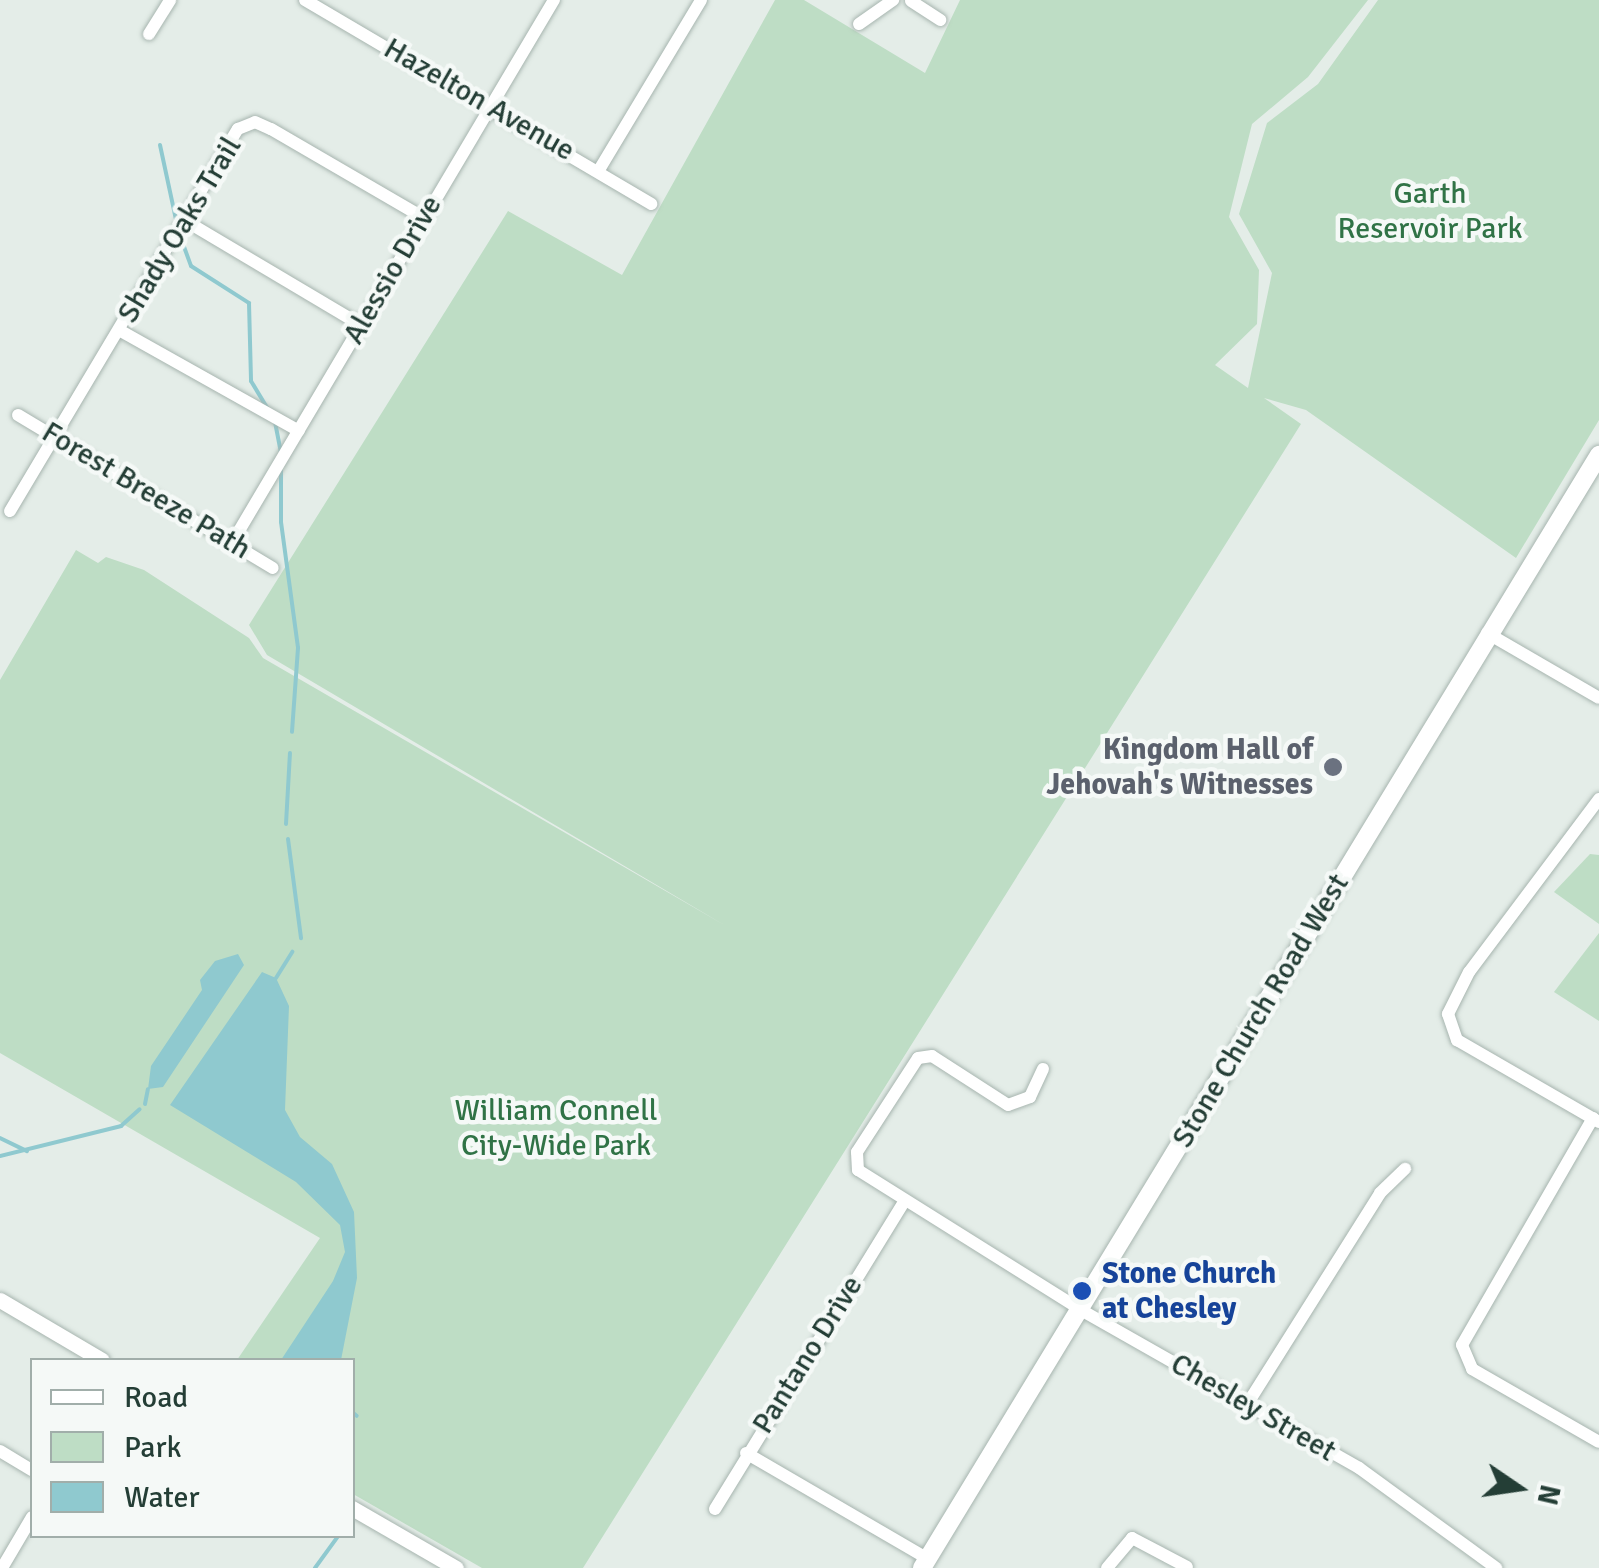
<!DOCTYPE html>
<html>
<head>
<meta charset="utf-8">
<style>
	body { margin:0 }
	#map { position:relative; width:1599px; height:1568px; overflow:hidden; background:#e4ede8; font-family:Signika,sans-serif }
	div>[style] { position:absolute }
	.green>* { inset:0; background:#beddc5 }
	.water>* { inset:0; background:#8fc9cf }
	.stream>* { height:4px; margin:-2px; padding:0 2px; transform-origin:2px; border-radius:2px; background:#8fc9cf }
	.roads { filter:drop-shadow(0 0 2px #a7b5af) drop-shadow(0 0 2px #a7b5af) }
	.minor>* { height:12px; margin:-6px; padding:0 6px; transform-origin:6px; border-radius:6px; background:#fff }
	.tertiary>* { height:15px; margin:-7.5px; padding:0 7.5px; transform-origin:7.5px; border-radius:7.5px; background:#fff }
	.secondary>* { height:18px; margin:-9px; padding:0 9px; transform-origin:9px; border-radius:9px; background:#fff }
	.dots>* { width:28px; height:28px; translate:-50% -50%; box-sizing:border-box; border:5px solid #f5f9f7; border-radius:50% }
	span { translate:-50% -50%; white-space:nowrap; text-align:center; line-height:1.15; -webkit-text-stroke:9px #f5f9f7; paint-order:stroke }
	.street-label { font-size:30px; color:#243e36 }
	.park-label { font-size:30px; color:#307346 }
	.worship-label { font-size:30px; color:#5b616d; font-weight:700 }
	.right { translate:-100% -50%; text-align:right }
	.transit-label { font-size:30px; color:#164399; font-weight:700 }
	.left { translate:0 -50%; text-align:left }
	.legend { position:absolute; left:30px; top:1358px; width:325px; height:180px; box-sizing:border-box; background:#f5f9f7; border:2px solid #a1aeaa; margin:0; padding:12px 18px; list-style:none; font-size:30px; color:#243e36 }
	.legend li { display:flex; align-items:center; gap:20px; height:50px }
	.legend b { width:50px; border:2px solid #a1aeaa }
	.north { position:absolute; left:1469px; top:1438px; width:100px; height:100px; -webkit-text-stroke:8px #f5f9f7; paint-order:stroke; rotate:103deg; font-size:28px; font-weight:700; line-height:40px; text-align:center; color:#243e36 }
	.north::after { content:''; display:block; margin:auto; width:35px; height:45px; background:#243e36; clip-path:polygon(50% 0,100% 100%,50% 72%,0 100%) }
</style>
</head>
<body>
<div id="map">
	<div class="green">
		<i style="clip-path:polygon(775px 0,804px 0,925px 73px,960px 0,1368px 0,1308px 77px,1252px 124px,1229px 217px,1259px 270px,1257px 324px,1215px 365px,1248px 388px,1272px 273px,1239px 214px,1267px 123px,1318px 84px,1378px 0,1599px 0,1599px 420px,1516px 558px,1306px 410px,1264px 398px,1301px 424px,583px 1568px,482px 1568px,353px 1494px,352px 1360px,237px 1360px,320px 1238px,0 1053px,0 680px,76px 550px,98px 563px,106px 557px,144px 570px,249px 638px,263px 658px,726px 926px,267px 655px,249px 625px,508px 211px,622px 275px)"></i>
		<i style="clip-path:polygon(1590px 854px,1599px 855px,1599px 924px,1554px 892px)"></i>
		<i style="clip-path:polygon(1599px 933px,1599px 1021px,1554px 992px)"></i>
	</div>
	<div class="water">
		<i style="clip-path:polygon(238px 954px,244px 965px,163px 1087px,148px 1089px,151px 1066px,202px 990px,200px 980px,215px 961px)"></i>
		<i style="clip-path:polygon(262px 972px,276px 978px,289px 1006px,285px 1110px,300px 1137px,332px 1164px,354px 1212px,357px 1278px,341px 1360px,281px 1360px,333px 1281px,345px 1252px,340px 1225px,296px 1182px,170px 1105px)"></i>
	</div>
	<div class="stream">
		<i style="left:160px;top:145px;width:81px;rotate:77.9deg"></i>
		<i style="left:179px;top:233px;width:35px;rotate:70deg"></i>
		<i style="left:191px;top:266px;width:69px;rotate:32.5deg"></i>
		<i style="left:249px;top:303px;width:78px;rotate:88.5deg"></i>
		<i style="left:251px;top:381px;width:33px;rotate:59deg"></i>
		<i style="left:275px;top:422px;width:31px;rotate:79deg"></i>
		<i style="left:281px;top:471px;width:51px;rotate:90deg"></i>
		<i style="left:281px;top:522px;width:127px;rotate:82.3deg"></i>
		<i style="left:298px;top:648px;width:84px;rotate:94.1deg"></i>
		<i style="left:286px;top:824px;width:71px;rotate:-86.8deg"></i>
		<i style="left:288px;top:839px;width:100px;rotate:82.5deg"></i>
		<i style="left:276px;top:978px;width:31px;rotate:-58deg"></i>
		<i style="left:145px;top:1104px;width:15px;rotate:-79deg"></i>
		<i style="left:0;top:1138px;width:30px;rotate:26deg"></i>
		<i style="left:0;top:1156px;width:125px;rotate:-13.9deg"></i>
		<i style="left:121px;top:1126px;width:25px;rotate:-42deg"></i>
		<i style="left:352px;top:1412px;width:6px;rotate:39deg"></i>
		<i style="left:315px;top:1568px;width:39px;rotate:-54deg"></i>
	</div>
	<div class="roads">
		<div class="minor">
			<i style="left:305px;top:0;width:402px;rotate:30.5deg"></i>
			<i style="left:911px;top:1px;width:35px;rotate:33deg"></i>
			<i style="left:859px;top:24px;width:42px;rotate:-35.2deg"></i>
			<i style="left:149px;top:34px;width:40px;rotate:-58deg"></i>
			<i style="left:599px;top:170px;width:198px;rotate:-59deg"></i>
			<i style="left:184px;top:220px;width:206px;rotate:30.7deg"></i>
			<i style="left:119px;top:330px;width:206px;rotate:29.3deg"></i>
			<i style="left:18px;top:415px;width:297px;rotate:31deg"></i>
			<i style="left:10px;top:511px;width:445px;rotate:-59.2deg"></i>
			<i style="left:238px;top:129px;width:18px;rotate:-22deg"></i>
			<i style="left:255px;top:122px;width:17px;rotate:24deg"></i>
			<i style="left:271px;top:129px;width:177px;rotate:30.2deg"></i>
			<i style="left:233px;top:541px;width:629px;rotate:-59.32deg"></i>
			<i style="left:1487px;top:633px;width:129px;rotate:30.1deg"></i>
			<i style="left:1599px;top:799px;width:216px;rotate:126.9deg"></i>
			<i style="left:1469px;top:972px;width:47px;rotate:116.6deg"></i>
			<i style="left:1448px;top:1014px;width:28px;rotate:71deg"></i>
			<i style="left:1457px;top:1040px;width:164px;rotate:30deg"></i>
			<i style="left:1043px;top:1069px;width:31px;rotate:115deg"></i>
			<i style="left:1030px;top:1097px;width:23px;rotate:160deg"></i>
			<i style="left:1008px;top:1105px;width:90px;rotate:-147.2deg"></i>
			<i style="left:932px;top:1056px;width:14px;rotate:172deg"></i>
			<i style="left:918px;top:1058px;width:112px;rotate:123deg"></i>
			<i style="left:857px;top:1152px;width:18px;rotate:87deg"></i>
			<i style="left:858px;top:1170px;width:263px;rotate:32.1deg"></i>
			<i style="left:1081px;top:1310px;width:320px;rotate:29.6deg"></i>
			<i style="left:1359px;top:1468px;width:170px;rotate:36.1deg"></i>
			<i style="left:1593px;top:1118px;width:262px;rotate:120deg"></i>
			<i style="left:1462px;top:1345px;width:26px;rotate:67deg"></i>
			<i style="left:1472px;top:1369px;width:146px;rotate:29.9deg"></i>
			<i style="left:1248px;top:1403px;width:248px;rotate:-57.8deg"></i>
			<i style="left:1380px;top:1193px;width:35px;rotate:-44deg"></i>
			<i style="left:0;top:1451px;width:37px;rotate:31deg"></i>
			<i style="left:746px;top:1453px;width:211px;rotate:30.2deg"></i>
			<i style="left:715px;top:1509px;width:361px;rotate:-58.4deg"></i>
			<i style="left:2px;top:1568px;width:59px;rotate:-59.5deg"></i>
			<i style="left:1107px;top:1568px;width:39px;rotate:-50deg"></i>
			<i style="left:1132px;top:1538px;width:62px;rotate:27.8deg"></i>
		</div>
		<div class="tertiary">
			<i style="left:0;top:1300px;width:118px;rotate:30.5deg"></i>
			<i style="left:352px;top:1508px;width:120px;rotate:30deg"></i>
		</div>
		<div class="secondary">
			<i style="left:922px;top:1568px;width:1303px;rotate:-58.69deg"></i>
		</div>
	</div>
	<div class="dots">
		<i style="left:1333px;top:767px;background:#6b7280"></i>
		<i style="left:1082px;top:1291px;background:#1a4fb4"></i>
	</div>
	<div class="street-label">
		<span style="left:479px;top:100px;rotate:30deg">Hazelton Avenue</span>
		<span style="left:180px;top:230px;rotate:-59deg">Shady Oaks Trail</span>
		<span style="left:393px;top:270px;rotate:-60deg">Alessio Drive</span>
		<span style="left:146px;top:491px;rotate:31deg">Forest Breeze Path</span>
		<span style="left:1261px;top:1011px;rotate:-59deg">Stone Church Road West</span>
		<span style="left:808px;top:1355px;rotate:-58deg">Pantano Drive</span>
		<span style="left:1253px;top:1408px;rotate:30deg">Chesley Street</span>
	</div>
	<div class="park-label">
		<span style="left:1430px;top:211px">Garth<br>Reservoir Park</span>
		<span style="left:556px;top:1128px">William Connell<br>City-Wide Park</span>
	</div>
	<div class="worship-label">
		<span class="right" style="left:1313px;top:767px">Kingdom Hall of<br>Jehovah's Witnesses</span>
	</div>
	<div class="transit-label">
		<span class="left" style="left:1102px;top:1291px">Stone Church<br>at Chesley</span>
	</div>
	<ul class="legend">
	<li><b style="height:12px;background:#fff"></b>Road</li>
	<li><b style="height:28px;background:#beddc5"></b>Park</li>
	<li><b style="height:28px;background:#8fc9cf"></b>Water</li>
	</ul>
	<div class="north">N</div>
</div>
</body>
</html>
